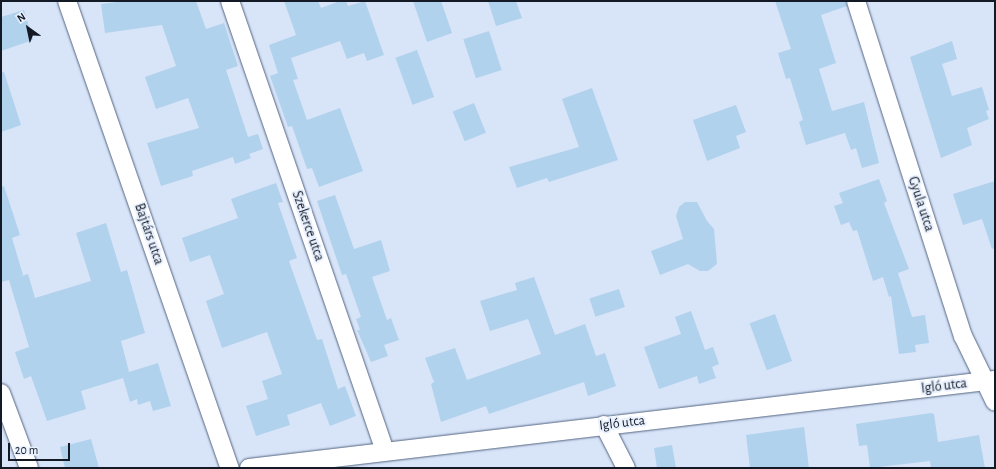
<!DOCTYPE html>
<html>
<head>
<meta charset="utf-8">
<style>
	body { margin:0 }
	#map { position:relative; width:996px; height:469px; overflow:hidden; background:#d8e4f8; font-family:"Alegreya Sans",sans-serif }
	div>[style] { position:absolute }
	.building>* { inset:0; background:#b1d2ec; transform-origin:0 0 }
	.roads { filter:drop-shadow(0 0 1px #546582) drop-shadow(0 0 1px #546582) }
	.minor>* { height:18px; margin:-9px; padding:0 9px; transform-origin:9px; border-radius:9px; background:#fff }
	span { translate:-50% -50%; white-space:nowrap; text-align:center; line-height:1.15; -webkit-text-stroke:4px #e9f1ff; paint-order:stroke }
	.street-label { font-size:14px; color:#131a26 }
	.frame { position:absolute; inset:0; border:2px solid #131a26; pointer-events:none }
	.north { position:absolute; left:8px; top:8px; width:40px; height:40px; -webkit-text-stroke:3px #e9f1ff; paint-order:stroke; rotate:327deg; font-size:11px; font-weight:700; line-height:16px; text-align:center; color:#131a26 }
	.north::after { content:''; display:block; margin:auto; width:14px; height:18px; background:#131a26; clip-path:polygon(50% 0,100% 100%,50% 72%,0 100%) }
	.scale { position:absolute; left:8px; top:443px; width:62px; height:18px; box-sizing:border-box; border:2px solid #131a26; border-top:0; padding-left:5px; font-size:12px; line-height:14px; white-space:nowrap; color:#131a26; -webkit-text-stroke:3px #e9f1ff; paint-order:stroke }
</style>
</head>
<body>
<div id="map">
	<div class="building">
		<i style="clip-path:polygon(125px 1px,196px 1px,206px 29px,224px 23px,238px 66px,226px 70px,248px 137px,258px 134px,263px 149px,249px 154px,251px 158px,235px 164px,233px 157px,192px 171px,193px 176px,161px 186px,147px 143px,199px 128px,188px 98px,156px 109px,145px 77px,176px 66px,162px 25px,105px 33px,101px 4px)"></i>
		<i style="clip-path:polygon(284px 1px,318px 1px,321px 8px,340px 1px,346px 1px,348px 6px,365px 1px,384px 55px,367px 61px,364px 53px,347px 59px,340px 41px,291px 58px,298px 79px,293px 80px,307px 120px,340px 108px,363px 171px,319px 187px,312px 168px,307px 169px,292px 126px,288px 127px,270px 76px,278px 73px,269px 45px,296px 35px)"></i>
		<i style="clip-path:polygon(413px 1px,441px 1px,452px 33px,427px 42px)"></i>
		<i style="clip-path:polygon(488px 1px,516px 1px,522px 18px,496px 26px)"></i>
		<i style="clip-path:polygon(775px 1px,846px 1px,847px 6px,821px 15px,836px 63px,819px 69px,832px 111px,864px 102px,879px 163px,862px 168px,856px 148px,851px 150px,845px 133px,806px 145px,799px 122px,803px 120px,790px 78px,786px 79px,778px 53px,791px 49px)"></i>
		<i style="clip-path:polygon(24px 10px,33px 40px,1px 51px,1px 17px)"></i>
		<i style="left:489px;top:31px;width:41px;height:27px;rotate:72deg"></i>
		<i style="clip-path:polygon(952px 41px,957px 59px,942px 64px,952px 96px,982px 87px,989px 110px,986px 111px,989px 119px,967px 128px,972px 145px,941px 158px,910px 57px)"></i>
		<i style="left:417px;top:50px;width:50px;height:23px;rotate:70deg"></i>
		<i style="clip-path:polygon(4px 72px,21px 125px,1px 132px,1px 73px)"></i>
		<i style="clip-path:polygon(592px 88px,618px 160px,549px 182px,547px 178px,517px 188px,509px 167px,579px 147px,562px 99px)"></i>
		<i style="left:474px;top:103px;width:32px;height:23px;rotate:68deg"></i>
		<i style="clip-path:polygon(736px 105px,746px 132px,736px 136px,740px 148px,707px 161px,693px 120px)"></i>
		<i style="clip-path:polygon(879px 179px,887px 201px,884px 203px,909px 269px,898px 273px,912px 317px,925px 315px,929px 343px,915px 345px,916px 352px,899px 354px,891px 296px,889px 297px,883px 277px,873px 281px,857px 230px,853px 231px,849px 222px,841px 225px,834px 206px,843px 203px,839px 193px)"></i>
		<i style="clip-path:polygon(995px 181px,995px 248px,992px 249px,982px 219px,963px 225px,953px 194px)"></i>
		<i style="clip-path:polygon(276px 183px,283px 202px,278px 203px,297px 258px,289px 261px,317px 340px,322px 339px,338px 389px,345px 386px,356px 416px,330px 426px,321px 403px,287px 415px,290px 425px,256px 436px,246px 406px,268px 399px,262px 381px,282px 374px,267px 332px,222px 348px,206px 301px,224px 294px,210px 255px,190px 262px,182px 238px,238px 218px,231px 199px)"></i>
		<i style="clip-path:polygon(4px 186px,20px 235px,12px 238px,23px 275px,18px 277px,28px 274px,35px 298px,91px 281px,76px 233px,106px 223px,121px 272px,127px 270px,145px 333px,121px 341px,129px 372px,158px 363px,171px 406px,153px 411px,150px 401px,138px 405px,137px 399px,130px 402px,123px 378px,81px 391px,86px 409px,47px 421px,31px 376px,24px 379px,15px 352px,29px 347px,9px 280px,1px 282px,1px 187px)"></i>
		<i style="clip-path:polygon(335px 195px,354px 249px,381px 240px,390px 271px,372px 277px,387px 320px,391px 318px,399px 340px,384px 345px,388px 356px,371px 362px,357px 330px,360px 330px,356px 319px,361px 317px,346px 274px,342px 275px,317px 201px)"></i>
		<i style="clip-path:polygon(685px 202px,697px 202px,707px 221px,714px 229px,717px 264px,708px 271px,700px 271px,688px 264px,660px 275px,651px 251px,683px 239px,676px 216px,679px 207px)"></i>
		<i style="clip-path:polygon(534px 277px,555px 335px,585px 324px,596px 356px,605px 353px,616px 386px,588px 396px,584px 382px,489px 414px,486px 406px,441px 422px,431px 384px,434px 382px,425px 358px,455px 348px,467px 380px,541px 354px,528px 319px,490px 331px,480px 301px,517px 290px,515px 283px)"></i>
		<i style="left:619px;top:289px;width:19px;height:31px;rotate:72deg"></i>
		<i style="clip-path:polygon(691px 311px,705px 350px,713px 347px,719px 364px,712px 367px,716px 378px,699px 384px,697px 376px,659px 389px,644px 347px,681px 334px,675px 317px)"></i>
		<i style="left:775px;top:314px;width:50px;height:27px;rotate:70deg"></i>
		<i style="clip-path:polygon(931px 413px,934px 414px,938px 442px,979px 435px,985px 468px,931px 468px,930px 461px,870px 468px,867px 445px,859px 446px,856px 424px)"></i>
		<i style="clip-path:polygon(804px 427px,809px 468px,750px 468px,746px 435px)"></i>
		<i style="clip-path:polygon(91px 439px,99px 468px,65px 468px,60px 447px)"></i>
		<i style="clip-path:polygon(672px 445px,676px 468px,657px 468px,654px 448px)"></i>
	</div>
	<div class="roads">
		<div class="minor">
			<i style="left:67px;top:1px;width:495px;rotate:70.8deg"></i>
			<i style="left:230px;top:1px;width:476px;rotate:71deg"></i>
			<i style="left:856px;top:1px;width:352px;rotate:72.3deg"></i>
			<i style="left:963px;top:336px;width:73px;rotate:64.1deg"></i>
			<i style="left:1px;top:393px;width:80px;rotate:69.5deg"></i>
			<i style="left:604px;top:425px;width:48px;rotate:62.9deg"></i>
			<i style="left:249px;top:468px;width:751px;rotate:-6.73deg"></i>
		</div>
	</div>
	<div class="street-label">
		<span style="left:921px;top:204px;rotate:72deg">Gyula utca</span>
		<span style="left:308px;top:226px;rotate:71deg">Szekerce utca</span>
		<span style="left:149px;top:234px;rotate:71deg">Bajtárs utca</span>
		<span style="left:944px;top:386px;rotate:-7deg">Igló utca</span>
		<span style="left:622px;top:423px;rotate:-7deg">Igló utca</span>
	</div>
	<div class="frame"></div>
	<div class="north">N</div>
	<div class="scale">20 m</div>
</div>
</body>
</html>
